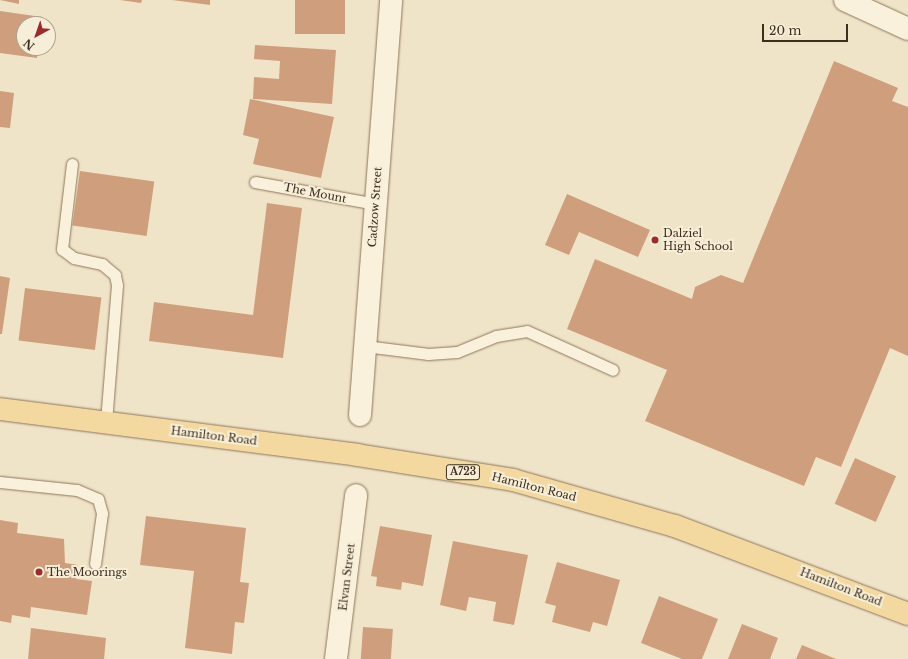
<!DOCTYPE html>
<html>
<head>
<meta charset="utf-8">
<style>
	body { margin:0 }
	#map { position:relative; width:908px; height:659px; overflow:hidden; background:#f0e4c8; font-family:"Libre Baskerville",serif }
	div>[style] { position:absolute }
	.building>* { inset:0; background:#cf9f7d; transform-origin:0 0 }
	.roads { filter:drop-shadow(0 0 1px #8d765c) drop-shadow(0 0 1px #8d765c) }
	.service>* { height:11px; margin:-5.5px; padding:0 5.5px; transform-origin:5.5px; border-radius:5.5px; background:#faf1dc }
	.minor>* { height:22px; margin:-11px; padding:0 11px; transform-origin:11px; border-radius:11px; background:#faf1dc }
	.primary>* { height:22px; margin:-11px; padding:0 11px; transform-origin:11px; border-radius:11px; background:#f3d9a0 }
	.dots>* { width:11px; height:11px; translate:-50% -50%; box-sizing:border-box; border:2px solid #f7eed8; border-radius:50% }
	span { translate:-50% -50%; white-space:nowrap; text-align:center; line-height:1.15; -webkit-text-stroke:4px #f7eed8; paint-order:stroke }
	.shield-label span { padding:1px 3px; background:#f7eed8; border:1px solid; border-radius:3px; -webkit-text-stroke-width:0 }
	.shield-label { font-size:10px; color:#3d2e20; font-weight:700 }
	.street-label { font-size:11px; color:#3d2e20 }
	.poi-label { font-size:11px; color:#3d2e20 }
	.left { translate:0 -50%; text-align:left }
	.north { position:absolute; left:16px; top:16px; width:40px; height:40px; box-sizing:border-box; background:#f7eed8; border:1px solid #ada18e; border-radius:50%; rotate:220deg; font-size:11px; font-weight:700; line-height:16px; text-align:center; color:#3d2e20 }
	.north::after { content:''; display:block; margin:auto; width:14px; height:18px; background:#9e2a2b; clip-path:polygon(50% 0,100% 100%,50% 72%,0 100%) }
	.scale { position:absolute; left:762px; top:24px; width:86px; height:18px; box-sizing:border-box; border:2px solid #3d2e20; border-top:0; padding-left:5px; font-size:12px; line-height:14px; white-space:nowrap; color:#3d2e20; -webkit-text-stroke:3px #f7eed8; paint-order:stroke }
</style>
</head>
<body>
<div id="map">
	<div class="building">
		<i style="clip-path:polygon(0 0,19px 0,19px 4px)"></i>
		<i style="clip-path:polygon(120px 0,142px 0,141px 3px)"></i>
		<i style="clip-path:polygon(172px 0,210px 0,210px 5px)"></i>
		<i style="left:295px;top:0;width:50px;height:34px"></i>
		<i style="clip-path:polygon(0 11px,42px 17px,41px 24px,24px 24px,24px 48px,38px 48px,37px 58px,0 53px)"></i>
		<i style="clip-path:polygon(255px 45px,336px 50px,332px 104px,253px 99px,254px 77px,279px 79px,280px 61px,254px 59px)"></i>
		<i style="clip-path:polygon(834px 61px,898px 88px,892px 101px,908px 107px,908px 356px,890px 348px,841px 467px,816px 457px,804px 486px,645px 421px,667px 370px,567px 329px,595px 259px,692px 299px,695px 287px,721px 275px,743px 283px)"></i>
		<i style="clip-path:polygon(0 91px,14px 93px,10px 128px,0 127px)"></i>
		<i style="clip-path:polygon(250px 99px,334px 117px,321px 178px,253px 164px,259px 139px,243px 135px)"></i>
		<i style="left:80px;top:171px;width:75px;height:55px;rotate:8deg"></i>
		<i style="clip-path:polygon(567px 194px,650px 230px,638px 257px,579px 232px,569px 255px,545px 245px)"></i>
		<i style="clip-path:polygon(267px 203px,302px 208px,283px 358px,149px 341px,154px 302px,253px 315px)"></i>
		<i style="clip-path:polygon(0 276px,10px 278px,2px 334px,0 334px)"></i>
		<i style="left:25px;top:288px;width:77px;height:53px;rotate:7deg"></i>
		<i style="left:855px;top:458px;width:45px;height:50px;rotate:24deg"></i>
		<i style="clip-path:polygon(146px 516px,246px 528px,240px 582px,249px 583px,244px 623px,235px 622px,232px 654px,185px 648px,194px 571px,140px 565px)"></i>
		<i style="clip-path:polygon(0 520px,18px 523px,17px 533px,64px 539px,65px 563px,78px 565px,76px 579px,92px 581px,87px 615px,31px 607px,30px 618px,12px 615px,11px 623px,0 621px)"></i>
		<i style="clip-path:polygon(380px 526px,432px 535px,423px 586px,402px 582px,401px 590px,376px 586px,377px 577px,371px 576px)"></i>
		<i style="clip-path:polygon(453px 541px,528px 555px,514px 625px,493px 621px,496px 602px,469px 597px,466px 611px,440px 605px)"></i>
		<i style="clip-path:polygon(557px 562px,620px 580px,607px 626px,593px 622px,590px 632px,552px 622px,556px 606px,545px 603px)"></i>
		<i style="clip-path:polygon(659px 596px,718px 619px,702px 659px,682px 659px,641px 643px)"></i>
		<i style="clip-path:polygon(742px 624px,778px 638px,770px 659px,728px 659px)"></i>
		<i style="left:363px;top:627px;width:30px;height:32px;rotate:4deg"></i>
		<i style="clip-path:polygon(31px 628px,106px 638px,104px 659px,28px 659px)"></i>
		<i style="clip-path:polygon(802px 645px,836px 659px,796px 659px)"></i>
	</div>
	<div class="roads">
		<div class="service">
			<i style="left:72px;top:164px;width:86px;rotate:96.7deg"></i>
			<i style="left:62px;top:249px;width:15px;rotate:37deg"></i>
			<i style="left:74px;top:258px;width:29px;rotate:12deg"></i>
			<i style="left:102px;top:264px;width:17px;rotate:40deg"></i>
			<i style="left:115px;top:275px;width:10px;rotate:79deg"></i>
			<i style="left:117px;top:285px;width:138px;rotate:94.6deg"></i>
			<i style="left:255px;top:182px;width:123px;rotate:10.3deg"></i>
			<i style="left:365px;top:346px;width:64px;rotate:7.2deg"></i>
			<i style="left:428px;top:354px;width:29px;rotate:-4deg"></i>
			<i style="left:457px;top:352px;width:42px;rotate:-22.3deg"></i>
			<i style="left:496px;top:336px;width:31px;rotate:-9deg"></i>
			<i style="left:527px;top:331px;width:94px;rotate:24.4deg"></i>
			<i style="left:0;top:482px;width:77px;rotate:5.9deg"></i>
			<i style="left:77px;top:490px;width:23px;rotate:23deg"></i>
			<i style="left:98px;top:499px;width:15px;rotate:74deg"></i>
			<i style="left:102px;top:513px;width:51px;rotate:97.8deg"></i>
		</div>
		<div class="minor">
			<i style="left:845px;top:0;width:69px;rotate:24.7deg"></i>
			<i style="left:360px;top:415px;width:416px;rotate:-85.7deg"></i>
			<i style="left:336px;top:659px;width:165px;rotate:-83deg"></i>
		</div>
		<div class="primary">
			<i style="left:0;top:409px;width:360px;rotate:7.3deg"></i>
			<i style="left:357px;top:455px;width:158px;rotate:9.1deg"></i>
			<i style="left:513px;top:480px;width:168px;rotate:15.9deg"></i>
			<i style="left:675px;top:526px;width:249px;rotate:20.7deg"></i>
		</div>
	</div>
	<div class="dots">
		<i style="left:655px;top:240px;background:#9e2a2b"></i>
		<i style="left:39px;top:572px;background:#9e2a2b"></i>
	</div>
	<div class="shield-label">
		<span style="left:463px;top:472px">A723</span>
	</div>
	<div class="street-label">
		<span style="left:315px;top:193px;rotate:11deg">The Mount</span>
		<span style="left:375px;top:207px;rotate:-86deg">Cadzow Street</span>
		<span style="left:214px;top:436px;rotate:7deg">Hamilton Road</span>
		<span style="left:534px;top:487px;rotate:14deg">Hamilton Road</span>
		<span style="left:347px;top:577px;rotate:-83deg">Elvan Street</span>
		<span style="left:841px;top:587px;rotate:21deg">Hamilton Road</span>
	</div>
	<div class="poi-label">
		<span class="left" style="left:663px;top:240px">Dalziel<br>High School</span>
		<span class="left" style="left:47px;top:572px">The Moorings</span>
	</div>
	<div class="north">N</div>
	<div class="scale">20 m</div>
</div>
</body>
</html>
